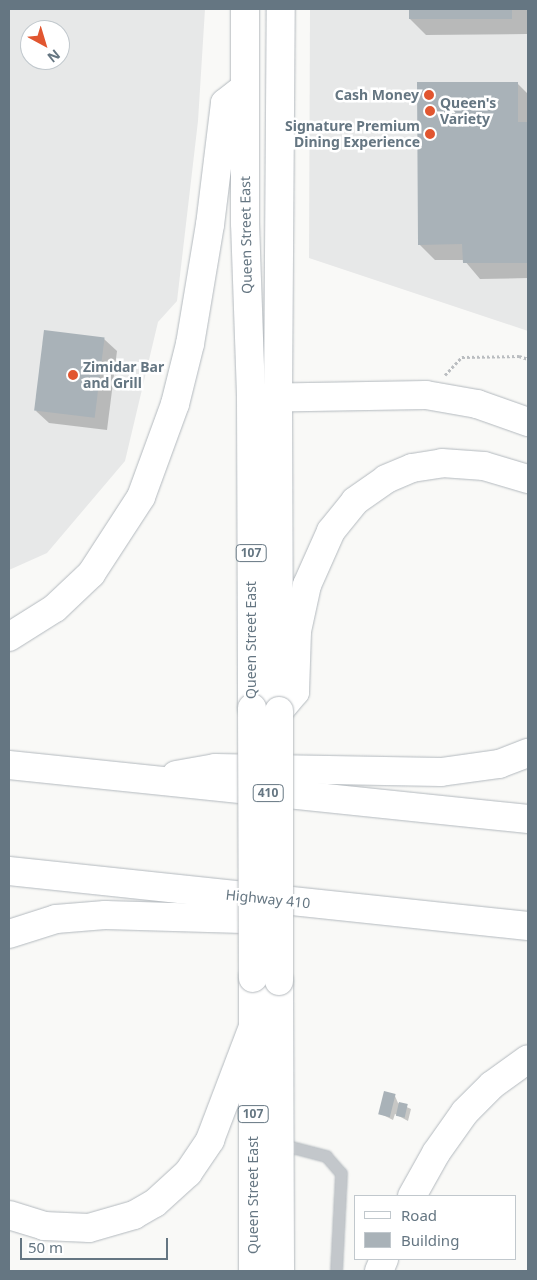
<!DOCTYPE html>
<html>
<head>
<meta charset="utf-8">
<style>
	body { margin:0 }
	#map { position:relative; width:537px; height:1280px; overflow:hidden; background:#f9f9f7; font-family:"Noto Sans",sans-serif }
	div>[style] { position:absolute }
	.built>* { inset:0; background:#e7e8e8 }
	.shadow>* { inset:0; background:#0003 }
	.building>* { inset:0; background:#a9b2b8; transform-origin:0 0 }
	.path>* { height:3px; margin-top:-1.5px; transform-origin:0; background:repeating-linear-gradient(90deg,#bbbec1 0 2.5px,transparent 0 5px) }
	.roads { filter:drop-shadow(0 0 1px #b3b9be) drop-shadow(0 0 1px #b3b9be) }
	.service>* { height:11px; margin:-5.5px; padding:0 5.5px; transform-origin:5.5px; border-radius:5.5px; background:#c3c7cb }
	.secondary>* { height:28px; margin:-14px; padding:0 14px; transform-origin:14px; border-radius:14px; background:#fff }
	.primary>* { height:28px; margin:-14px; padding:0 14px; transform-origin:14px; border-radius:14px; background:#fff }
	.motorway>* { height:28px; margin:-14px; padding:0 14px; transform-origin:14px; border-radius:14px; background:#fff }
	.bridges { filter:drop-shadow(0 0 1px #b4b9bd) drop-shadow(0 0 1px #b4b9bd) }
	.primary-bridge>* { height:28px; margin:-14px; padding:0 14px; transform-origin:14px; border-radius:14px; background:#fff }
	.dots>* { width:14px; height:14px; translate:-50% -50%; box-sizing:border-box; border:2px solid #fff; border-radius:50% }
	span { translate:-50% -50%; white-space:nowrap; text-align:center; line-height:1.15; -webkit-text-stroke:5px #fff; paint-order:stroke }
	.shield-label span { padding:1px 4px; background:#fff; border:1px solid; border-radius:4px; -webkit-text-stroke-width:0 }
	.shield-label { font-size:12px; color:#657682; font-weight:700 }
	.poi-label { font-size:14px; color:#657682; font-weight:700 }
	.right { translate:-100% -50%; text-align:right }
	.left { translate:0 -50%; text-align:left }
	.street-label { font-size:14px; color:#657682 }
	.frame { position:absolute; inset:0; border:10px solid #657682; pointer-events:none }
	.legend { position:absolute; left:354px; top:1195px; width:162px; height:65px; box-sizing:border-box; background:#fff; border:1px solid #c1c8cd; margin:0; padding:6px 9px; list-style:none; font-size:15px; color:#657682 }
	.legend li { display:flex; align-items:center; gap:10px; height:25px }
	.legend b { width:25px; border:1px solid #c1c8cd }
	.north { position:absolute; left:20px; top:20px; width:50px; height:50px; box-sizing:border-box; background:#fff; border:1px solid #c1c8cd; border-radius:50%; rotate:141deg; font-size:14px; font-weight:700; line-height:20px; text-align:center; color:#657682 }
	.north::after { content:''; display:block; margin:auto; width:18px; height:22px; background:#e15630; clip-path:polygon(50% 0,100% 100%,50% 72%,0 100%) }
	.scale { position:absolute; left:20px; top:1238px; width:148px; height:22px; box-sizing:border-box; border:2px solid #657682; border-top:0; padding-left:6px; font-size:15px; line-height:18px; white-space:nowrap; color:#657682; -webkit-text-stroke:4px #fff; paint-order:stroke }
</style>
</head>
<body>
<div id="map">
	<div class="built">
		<i style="clip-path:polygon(evenodd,9px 9px,205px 9px,198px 121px,177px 301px,158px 322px,125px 461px,47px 553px,9px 570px,9px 9px,30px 30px,60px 30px,60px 60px,30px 60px,30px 30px)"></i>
		<i style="clip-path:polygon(310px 9px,528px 9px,528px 331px,309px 258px)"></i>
	</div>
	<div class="shadow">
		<i style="clip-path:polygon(410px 9px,527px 9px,527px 34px,426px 35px,410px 19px)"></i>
		<i style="clip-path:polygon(517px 83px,528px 94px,528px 278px,480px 279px,464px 260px,435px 260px,419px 244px)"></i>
		<i style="clip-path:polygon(104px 339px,117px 351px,107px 430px,49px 423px,36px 411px)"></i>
		<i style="clip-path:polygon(395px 1096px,398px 1103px,411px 1109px,408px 1121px,395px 1114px,393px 1120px,379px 1113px)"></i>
	</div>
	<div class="building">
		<i style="left:409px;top:9px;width:103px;height:10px"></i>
		<i style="clip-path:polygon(417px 82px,518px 82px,518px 122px,528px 122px,528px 263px,463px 263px,462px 244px,418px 245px)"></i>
		<i style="left:44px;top:330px;width:61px;height:81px;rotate:7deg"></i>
		<i style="left:384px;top:1091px;width:12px;height:24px;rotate:14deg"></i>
		<i style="left:399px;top:1102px;width:9px;height:14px;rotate:13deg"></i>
	</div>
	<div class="path">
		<i style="left:445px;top:375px;width:25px;rotate:-47deg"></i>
		<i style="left:462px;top:357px;width:57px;rotate:-1deg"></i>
		<i style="left:519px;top:356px;width:9px;rotate:18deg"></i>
	</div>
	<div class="roads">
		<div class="service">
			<i style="left:280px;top:1144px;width:48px;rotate:14.6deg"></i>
			<i style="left:326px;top:1156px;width:23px;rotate:49deg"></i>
			<i style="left:341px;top:1173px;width:98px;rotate:92.9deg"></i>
		</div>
		<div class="secondary">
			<i style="left:245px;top:9px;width:214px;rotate:90deg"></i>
			<i style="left:245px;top:223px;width:175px;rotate:88deg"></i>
			<i style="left:278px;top:398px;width:389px;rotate:-89.6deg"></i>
		</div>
		<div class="primary">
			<i style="left:251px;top:398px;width:310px;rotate:89.8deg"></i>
			<i style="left:278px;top:398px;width:313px;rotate:89.8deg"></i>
			<i style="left:253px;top:978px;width:293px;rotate:90deg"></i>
			<i style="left:279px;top:981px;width:290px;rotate:89.8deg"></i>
		</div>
		<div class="motorway">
			<i style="left:251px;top:398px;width:175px;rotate:-1deg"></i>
			<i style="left:426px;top:395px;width:52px;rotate:10deg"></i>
			<i style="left:477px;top:404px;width:54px;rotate:19.4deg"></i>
			<i style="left:9px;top:637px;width:54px;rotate:-32.2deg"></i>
			<i style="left:55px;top:608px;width:50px;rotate:-43.4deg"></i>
			<i style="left:91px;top:574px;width:92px;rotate:-57deg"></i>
			<i style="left:141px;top:497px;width:99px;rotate:-69.9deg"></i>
			<i style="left:175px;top:404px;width:62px;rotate:-76deg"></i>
			<i style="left:190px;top:344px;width:121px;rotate:-80.5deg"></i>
			<i style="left:210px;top:225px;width:123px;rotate:-83deg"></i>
			<i style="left:225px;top:103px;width:24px;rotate:-38deg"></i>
			<i style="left:279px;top:711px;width:25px;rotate:-50deg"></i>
			<i style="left:295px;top:692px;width:61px;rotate:-88.1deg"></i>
			<i style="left:297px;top:631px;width:47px;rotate:-77.7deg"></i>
			<i style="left:307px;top:585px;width:59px;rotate:-66deg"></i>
			<i style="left:331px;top:531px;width:38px;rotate:-51deg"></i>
			<i style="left:355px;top:501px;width:38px;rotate:-35deg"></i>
			<i style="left:386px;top:479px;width:28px;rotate:-23deg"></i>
			<i style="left:412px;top:468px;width:30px;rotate:-9deg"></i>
			<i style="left:442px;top:463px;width:42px;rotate:4.1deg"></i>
			<i style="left:484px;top:466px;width:46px;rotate:16.5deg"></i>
			<i style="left:9px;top:765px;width:522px;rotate:5.94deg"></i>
			<i style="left:176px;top:775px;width:40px;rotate:-10deg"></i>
			<i style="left:215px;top:768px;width:226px;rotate:1deg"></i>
			<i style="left:441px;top:772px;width:59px;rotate:-7.9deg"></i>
			<i style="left:499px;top:764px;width:31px;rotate:-21deg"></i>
			<i style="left:9px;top:871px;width:522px;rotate:6.05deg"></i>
			<i style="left:9px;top:934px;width:49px;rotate:-17.7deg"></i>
			<i style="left:56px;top:919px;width:49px;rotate:-4.7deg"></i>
			<i style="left:105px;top:915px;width:172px;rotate:1.7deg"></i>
			<i style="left:412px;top:1196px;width:49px;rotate:-60.8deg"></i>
			<i style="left:436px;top:1153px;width:50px;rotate:-54.7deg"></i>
			<i style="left:465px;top:1112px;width:38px;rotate:-45deg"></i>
			<i style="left:492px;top:1085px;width:44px;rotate:-35.8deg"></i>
			<i style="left:9px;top:1215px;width:37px;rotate:17deg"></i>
			<i style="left:44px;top:1226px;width:45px;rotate:2.5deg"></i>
			<i style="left:89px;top:1228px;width:47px;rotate:-16.1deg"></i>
			<i style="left:134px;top:1215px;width:24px;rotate:-30deg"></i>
			<i style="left:155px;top:1203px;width:45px;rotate:-42.3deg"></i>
			<i style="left:188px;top:1173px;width:40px;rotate:-56deg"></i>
			<i style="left:210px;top:1140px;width:121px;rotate:-69.2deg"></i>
			<i style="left:379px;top:1271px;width:13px;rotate:-67deg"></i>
		</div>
	</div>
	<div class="bridges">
		<div class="primary-bridge">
			<i style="left:252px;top:708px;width:270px;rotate:89.8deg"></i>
			<i style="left:279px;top:711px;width:270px;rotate:90deg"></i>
		</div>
	</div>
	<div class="dots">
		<i style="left:429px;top:95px;background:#e15630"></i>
		<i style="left:430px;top:111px;background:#e15630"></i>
		<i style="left:430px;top:134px;background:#e15630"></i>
		<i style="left:73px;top:375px;background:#e15630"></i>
	</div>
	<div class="shield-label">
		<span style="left:251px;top:553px">107</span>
		<span style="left:268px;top:793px">410</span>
		<span style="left:253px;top:1114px">107</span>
	</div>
	<div class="poi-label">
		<span class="right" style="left:419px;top:95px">Cash Money</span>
		<span class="left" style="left:440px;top:111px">Queen's<br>Variety</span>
		<span class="right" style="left:420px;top:134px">Signature Premium<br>Dining Experience</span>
		<span class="left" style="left:83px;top:375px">Zimidar Bar<br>and Grill</span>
	</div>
	<div class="street-label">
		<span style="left:246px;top:235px;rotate:-91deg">Queen Street East</span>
		<span style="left:251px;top:640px;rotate:-90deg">Queen Street East</span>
		<span style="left:268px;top:899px;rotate:6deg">Highway 410</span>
		<span style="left:253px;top:1195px;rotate:-90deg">Queen Street East</span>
	</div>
	<div class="frame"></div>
	<ul class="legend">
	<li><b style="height:6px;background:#fff"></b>Road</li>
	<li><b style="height:14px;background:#a9b2b8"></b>Building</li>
	</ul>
	<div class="north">N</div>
	<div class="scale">50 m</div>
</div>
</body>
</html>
